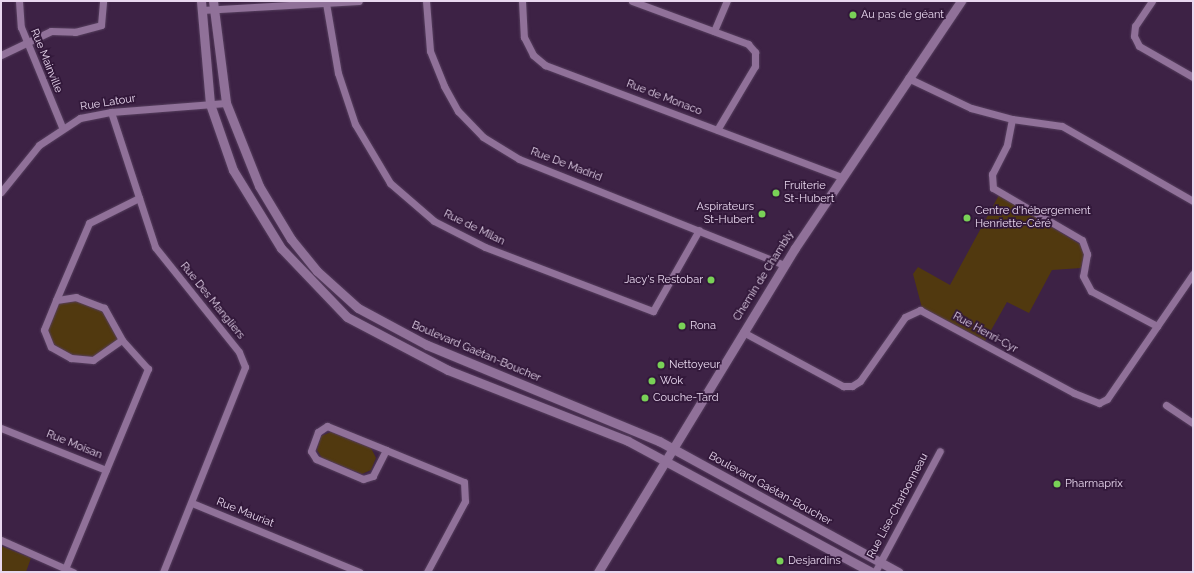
<!DOCTYPE html>
<html>
<head>
<meta charset="utf-8">
<style>
	body { margin:0 }
	#map { position:relative; width:1194px; height:573px; overflow:hidden; background:#3d2245; font-family:Raleway,sans-serif }
	div>[style] { position:absolute }
	.green>* { inset:0; background:#51390f }
	.roads { filter:drop-shadow(0 0 1px #563f5e) drop-shadow(0 0 1px #563f5e) }
	.street>* { height:7px; margin:-3.5px; padding:0 3.5px; transform-origin:3.5px; border-radius:3.5px; background:#907199 }
	.secondary>* { height:9px; margin:-4.5px; padding:0 4.5px; transform-origin:4.5px; border-radius:4.5px; background:#907199 }
	.dots>* { width:11px; height:11px; translate:-50% -50%; box-sizing:border-box; border:2px solid #32183a; border-radius:50% }
	span { translate:-50% -50%; white-space:nowrap; text-align:center; line-height:1.15; -webkit-text-stroke:3.5px #32183a; paint-order:stroke }
	.poi-label { font-size:11px; color:#e9d8ef }
	.left { translate:0 -50%; text-align:left }
	.right { translate:-100% -50%; text-align:right }
	.street-label { font-size:11px; color:#e9d8ef }
	.frame { position:absolute; inset:0; border:2px solid #e9d8ef; pointer-events:none }
</style>
</head>
<body>
<div id="map">
	<div class="green">
		<i style="clip-path:polygon(999px 195px,1086px 248px,1081px 268px,1052px 270px,1029px 313px,1007px 302px,985px 341px,922px 308px,913px 274px,918px 267px,950px 285px)"></i>
		<i style="clip-path:polygon(76px 297px,104px 308px,122px 340px,93px 360px,71px 358px,51px 347px,44px 330px,56px 300px)"></i>
		<i style="clip-path:polygon(331px 432px,371px 448px,376px 458px,371px 470px,362px 474px,322px 458px,317px 450px,321px 436px)"></i>
		<i style="clip-path:polygon(1px 546px,31px 558px,26px 572px,1px 572px)"></i>
	</div>
	<div class="roads">
		<div class="street">
			<i style="left:19px;top:1px;width:26px;rotate:86deg"></i>
			<i style="left:21px;top:27px;width:108px;rotate:67.7deg"></i>
			<i style="left:426px;top:1px;width:50px;rotate:85.4deg"></i>
			<i style="left:430px;top:51px;width:38px;rotate:68deg"></i>
			<i style="left:444px;top:86px;width:29px;rotate:61deg"></i>
			<i style="left:458px;top:111px;width:36px;rotate:46deg"></i>
			<i style="left:483px;top:137px;width:42px;rotate:31.4deg"></i>
			<i style="left:519px;top:159px;width:285px;rotate:21.8deg"></i>
			<i style="left:522px;top:1px;width:36px;rotate:87deg"></i>
			<i style="left:524px;top:37px;width:20px;rotate:63deg"></i>
			<i style="left:533px;top:55px;width:16px;rotate:40deg"></i>
			<i style="left:545px;top:65px;width:317px;rotate:20.7deg"></i>
			<i style="left:632px;top:1px;width:124px;rotate:20.3deg"></i>
			<i style="left:748px;top:44px;width:11px;rotate:49deg"></i>
			<i style="left:755px;top:52px;width:14px;rotate:90deg"></i>
			<i style="left:755px;top:66px;width:74px;rotate:120.7deg"></i>
			<i style="left:1152px;top:1px;width:30px;rotate:124deg"></i>
			<i style="left:1135px;top:26px;width:10px;rotate:96deg"></i>
			<i style="left:1134px;top:36px;width:11px;rotate:63deg"></i>
			<i style="left:1139px;top:46px;width:62px;rotate:29.9deg"></i>
			<i style="left:326px;top:3px;width:71px;rotate:80.3deg"></i>
			<i style="left:338px;top:73px;width:54px;rotate:71.6deg"></i>
			<i style="left:355px;top:124px;width:69px;rotate:59.3deg"></i>
			<i style="left:390px;top:183px;width:58px;rotate:40.8deg"></i>
			<i style="left:434px;top:221px;width:57px;rotate:27deg"></i>
			<i style="left:485px;top:247px;width:180px;rotate:20.9deg"></i>
			<i style="left:653px;top:311px;width:93px;rotate:-60.4deg"></i>
			<i style="left:202px;top:10px;width:157px;rotate:-3.3deg"></i>
			<i style="left:714px;top:31px;width:33px;rotate:-67deg"></i>
			<i style="left:1px;top:55px;width:55px;rotate:-25.6deg"></i>
			<i style="left:51px;top:31px;width:24px;rotate:2deg"></i>
			<i style="left:75px;top:32px;width:27px;rotate:-15deg"></i>
			<i style="left:101px;top:25px;width:24px;rotate:-85deg"></i>
			<i style="left:908px;top:78px;width:70px;rotate:25.5deg"></i>
			<i style="left:971px;top:108px;width:42px;rotate:15deg"></i>
			<i style="left:1012px;top:119px;width:50px;rotate:8deg"></i>
			<i style="left:1062px;top:126px;width:151px;rotate:29.8deg"></i>
			<i style="left:111px;top:112px;width:142px;rotate:71.9deg"></i>
			<i style="left:155px;top:247px;width:134px;rotate:51.3deg"></i>
			<i style="left:239px;top:352px;width:16px;rotate:68deg"></i>
			<i style="left:245px;top:367px;width:221px;rotate:111.8deg"></i>
			<i style="left:1012px;top:119px;width:26px;rotate:101deg"></i>
			<i style="left:1007px;top:145px;width:33px;rotate:117deg"></i>
			<i style="left:992px;top:174px;width:14px;rotate:86deg"></i>
			<i style="left:993px;top:188px;width:103px;rotate:30.3deg"></i>
			<i style="left:1082px;top:240px;width:15px;rotate:70deg"></i>
			<i style="left:1087px;top:254px;width:22px;rotate:100deg"></i>
			<i style="left:1083px;top:276px;width:17px;rotate:62deg"></i>
			<i style="left:1091px;top:291px;width:75px;rotate:27.9deg"></i>
			<i style="left:1px;top:192px;width:60px;rotate:-51deg"></i>
			<i style="left:39px;top:145px;width:49px;rotate:-33.4deg"></i>
			<i style="left:80px;top:118px;width:32px;rotate:-11deg"></i>
			<i style="left:111px;top:112px;width:115px;rotate:-4.5deg"></i>
			<i style="left:56px;top:300px;width:84px;rotate:-66.8deg"></i>
			<i style="left:89px;top:223px;width:56px;rotate:-26.6deg"></i>
			<i style="left:743px;top:332px;width:114px;rotate:28.4deg"></i>
			<i style="left:843px;top:386px;width:9px"></i>
			<i style="left:852px;top:386px;width:9px;rotate:-32deg"></i>
			<i style="left:860px;top:381px;width:78px;rotate:-54.9deg"></i>
			<i style="left:905px;top:317px;width:17px;rotate:-25deg"></i>
			<i style="left:920px;top:310px;width:175px;rotate:28.3deg"></i>
			<i style="left:1074px;top:393px;width:27px;rotate:22deg"></i>
			<i style="left:1099px;top:403px;width:9px;rotate:-27deg"></i>
			<i style="left:1107px;top:399px;width:152px;rotate:-55.5deg"></i>
			<i style="left:1166px;top:405px;width:32px;rotate:34deg"></i>
			<i style="left:1px;top:428px;width:113px;rotate:21.8deg"></i>
			<i style="left:386px;top:450px;width:29px;rotate:117deg"></i>
			<i style="left:373px;top:476px;width:10px;rotate:163deg"></i>
			<i style="left:363px;top:479px;width:51px;rotate:-156.9deg"></i>
			<i style="left:316px;top:459px;width:9px;rotate:-122deg"></i>
			<i style="left:311px;top:451px;width:20px;rotate:-70deg"></i>
			<i style="left:318px;top:432px;width:11px;rotate:-34deg"></i>
			<i style="left:327px;top:426px;width:64px;rotate:22.1deg"></i>
			<i style="left:386px;top:450px;width:84px;rotate:22.3deg"></i>
			<i style="left:464px;top:482px;width:19px;rotate:87deg"></i>
			<i style="left:465px;top:501px;width:81px;rotate:118.2deg"></i>
			<i style="left:192px;top:503px;width:181px;rotate:22.4deg"></i>
			<i style="left:1px;top:540px;width:79px;rotate:24deg"></i>
			<i style="left:65px;top:569px;width:217px;rotate:-67.5deg"></i>
			<i style="left:148px;top:369px;width:39px;rotate:-132deg"></i>
			<i style="left:122px;top:340px;width:37px;rotate:-119deg"></i>
			<i style="left:104px;top:308px;width:30px;rotate:-159deg"></i>
			<i style="left:76px;top:297px;width:20px;rotate:171deg"></i>
			<i style="left:56px;top:300px;width:32px;rotate:112deg"></i>
			<i style="left:44px;top:330px;width:18px;rotate:68deg"></i>
			<i style="left:51px;top:347px;width:23px;rotate:29deg"></i>
			<i style="left:71px;top:358px;width:22px;rotate:5deg"></i>
			<i style="left:93px;top:360px;width:35px;rotate:-35deg"></i>
			<i style="left:875px;top:572px;width:137px;rotate:-61.8deg"></i>
		</div>
		<div class="secondary">
			<i style="left:201px;top:1px;width:103px;rotate:85deg"></i>
			<i style="left:210px;top:104px;width:70px;rotate:70.8deg"></i>
			<i style="left:233px;top:170px;width:92px;rotate:58.4deg"></i>
			<i style="left:281px;top:248px;width:95px;rotate:46.3deg"></i>
			<i style="left:347px;top:317px;width:114px;rotate:27.7deg"></i>
			<i style="left:448px;top:370px;width:193px;rotate:21.5deg"></i>
			<i style="left:628px;top:441px;width:276px;rotate:28.3deg"></i>
			<i style="left:213px;top:1px;width:103px;rotate:82.7deg"></i>
			<i style="left:226px;top:103px;width:89px;rotate:68.3deg"></i>
			<i style="left:259px;top:186px;width:62px;rotate:58.9deg"></i>
			<i style="left:291px;top:239px;width:41px;rotate:50.9deg"></i>
			<i style="left:317px;top:271px;width:55px;rotate:42.1deg"></i>
			<i style="left:358px;top:308px;width:78px;rotate:28.2deg"></i>
			<i style="left:427px;top:345px;width:251px;rotate:22.5deg"></i>
			<i style="left:659px;top:441px;width:273px;rotate:28.7deg"></i>
			<i style="left:598px;top:572px;width:379px;rotate:-58.7deg"></i>
			<i style="left:795px;top:248px;width:298px;rotate:-56.1deg"></i>
		</div>
	</div>
	<div class="dots">
		<i style="left:853px;top:15px;background:#79d157"></i>
		<i style="left:776px;top:193px;background:#79d157"></i>
		<i style="left:762px;top:214px;background:#79d157"></i>
		<i style="left:967px;top:218px;background:#79d157"></i>
		<i style="left:711px;top:280px;background:#79d157"></i>
		<i style="left:682px;top:326px;background:#79d157"></i>
		<i style="left:661px;top:365px;background:#79d157"></i>
		<i style="left:652px;top:381px;background:#79d157"></i>
		<i style="left:645px;top:398px;background:#79d157"></i>
		<i style="left:1057px;top:484px;background:#79d157"></i>
		<i style="left:780px;top:561px;background:#79d157"></i>
	</div>
	<div class="poi-label">
		<span class="left" style="left:861px;top:15px">Au pas de géant</span>
		<span class="left" style="left:784px;top:193px">Fruiterie<br>St-Hubert</span>
		<span class="right" style="left:754px;top:214px">Aspirateurs<br>St-Hubert</span>
		<span class="left" style="left:975px;top:218px">Centre d'hébergement<br>Henriette-Céré</span>
		<span class="right" style="left:703px;top:280px">Jacy's Restobar</span>
		<span class="left" style="left:690px;top:326px">Rona</span>
		<span class="left" style="left:669px;top:365px">Nettoyeur</span>
		<span class="left" style="left:660px;top:381px">Wok</span>
		<span class="left" style="left:653px;top:398px">Couche-Tard</span>
		<span class="left" style="left:1065px;top:484px">Pharmaprix</span>
		<span class="left" style="left:788px;top:561px">Desjardins</span>
	</div>
	<div class="street-label">
		<span style="left:46px;top:61px;rotate:68deg">Rue Mainville</span>
		<span style="left:664px;top:98px;rotate:21deg">Rue de Monaco</span>
		<span style="left:108px;top:103px;rotate:-9deg">Rue Latour</span>
		<span style="left:566px;top:165px;rotate:21deg">Rue De Madrid</span>
		<span style="left:474px;top:228px;rotate:26deg">Rue de Milan</span>
		<span style="left:764px;top:276px;rotate:-58deg">Chemin de Chambly</span>
		<span style="left:212px;top:301px;rotate:51deg">Rue Des Mangliers</span>
		<span style="left:985px;top:333px;rotate:29deg">Rue Henri-Cyr</span>
		<span style="left:476px;top:352px;rotate:23deg">Boulevard Gaétan-Boucher</span>
		<span style="left:74px;top:445px;rotate:22deg">Rue Moisan</span>
		<span style="left:770px;top:489px;rotate:29deg">Boulevard Gaétan-Boucher</span>
		<span style="left:898px;top:506px;rotate:-62deg">Rue Lise-Charbonneau</span>
		<span style="left:245px;top:513px;rotate:22deg">Rue Mauriat</span>
	</div>
	<div class="frame"></div>
</div>
</body>
</html>
